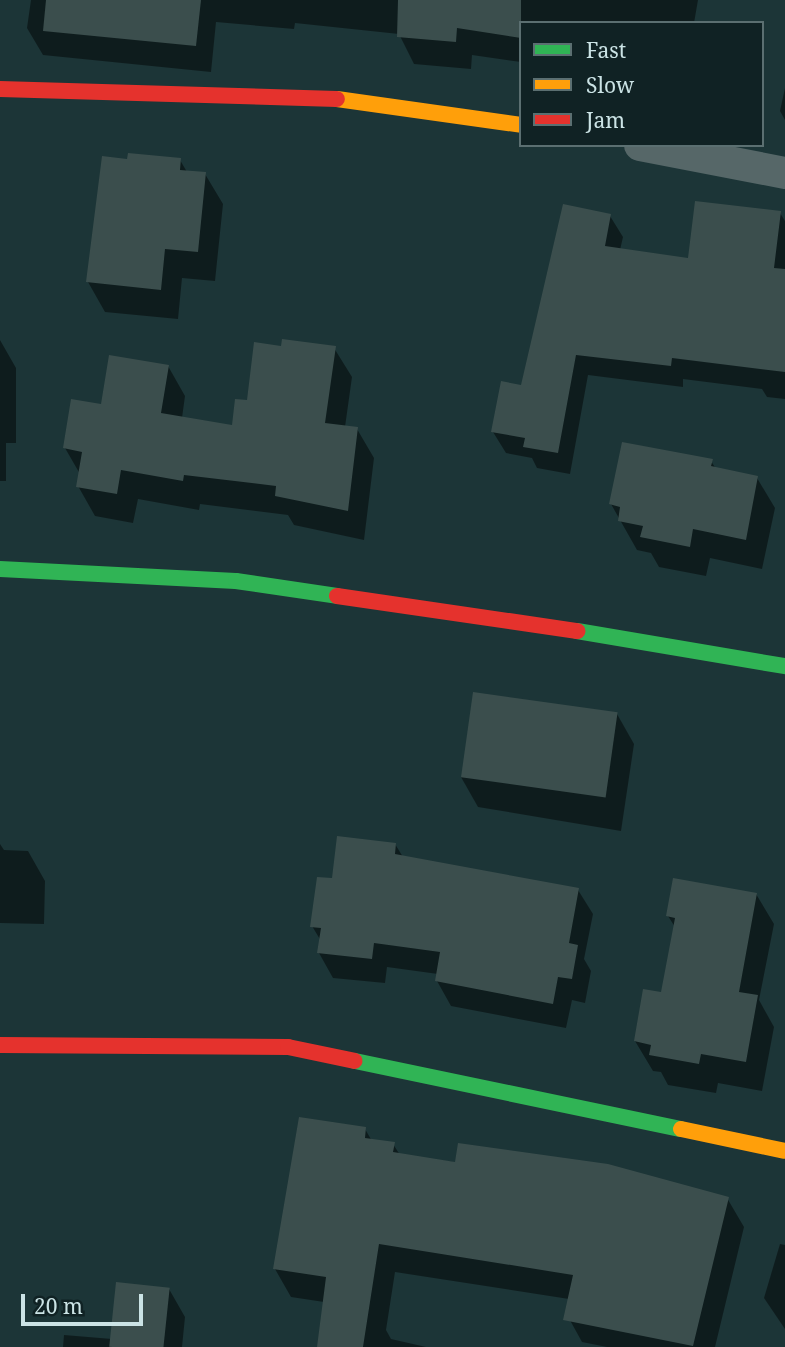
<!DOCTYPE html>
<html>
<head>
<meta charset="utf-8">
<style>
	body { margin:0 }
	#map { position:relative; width:785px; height:1347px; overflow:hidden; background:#1c3537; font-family:"Noto Serif",serif }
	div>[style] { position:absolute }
	.shadow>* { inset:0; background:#0007 }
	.building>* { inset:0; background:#3b4e4d; transform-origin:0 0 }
	.street>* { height:32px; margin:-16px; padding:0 16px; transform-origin:16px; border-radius:16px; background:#566768 }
	.fast>* { height:16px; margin:-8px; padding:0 8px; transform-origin:8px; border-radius:8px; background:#30b455 }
	.slow>* { height:16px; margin:-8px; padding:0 8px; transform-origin:8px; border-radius:8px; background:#ff9f0a }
	.jam>* { height:16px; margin:-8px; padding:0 8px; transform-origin:8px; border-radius:8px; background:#e5322d }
	span { translate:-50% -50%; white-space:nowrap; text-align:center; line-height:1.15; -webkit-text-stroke:5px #102224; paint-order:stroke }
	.legend { position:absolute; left:519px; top:21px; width:245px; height:126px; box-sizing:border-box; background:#102224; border:2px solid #5b6f71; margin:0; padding:9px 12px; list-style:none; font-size:21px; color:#cbe3e5 }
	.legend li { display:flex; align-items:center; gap:14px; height:35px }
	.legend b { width:35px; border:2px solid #5b6f71 }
	.scale { position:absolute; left:21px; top:1294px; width:122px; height:32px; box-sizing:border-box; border:4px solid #cbe3e5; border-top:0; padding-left:9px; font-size:21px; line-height:24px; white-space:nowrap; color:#cbe3e5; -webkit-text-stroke:5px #102224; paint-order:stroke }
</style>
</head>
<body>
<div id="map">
	<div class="shadow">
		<i style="clip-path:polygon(31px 0,698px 0,694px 23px,521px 23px,521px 62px,472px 55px,471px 69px,414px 64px,399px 34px,295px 23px,294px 29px,216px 22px,211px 72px,43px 55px,27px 28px)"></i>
		<i style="clip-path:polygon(785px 88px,785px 120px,780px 111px)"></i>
		<i style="clip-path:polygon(180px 160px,187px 172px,205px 174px,223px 204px,215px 281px,182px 278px,178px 319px,105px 312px,88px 282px)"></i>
		<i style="clip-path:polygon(780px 213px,785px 221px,785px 399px,767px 397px,762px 389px,683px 379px,683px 387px,588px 375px,570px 474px,537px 468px,532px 458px,506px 453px,493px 432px,522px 387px,610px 216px,623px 237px,620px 250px,690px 260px)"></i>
		<i style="clip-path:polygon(0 340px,16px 368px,16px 443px,6px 443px,6px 481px,0 481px)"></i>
		<i style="clip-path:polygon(283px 347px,334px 348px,352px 377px,345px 427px,357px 429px,374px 458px,364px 540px,294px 525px,288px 515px,200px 504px,199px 510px,138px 499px,133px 523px,95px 516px,78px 486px,80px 474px,65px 448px,103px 406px,168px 366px,185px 396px,182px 418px,233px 427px)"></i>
		<i style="clip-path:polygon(711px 461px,716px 469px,757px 478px,775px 508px,762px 569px,710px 558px,706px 576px,659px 567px,651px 553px,637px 550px,611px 504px)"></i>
		<i style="clip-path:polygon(617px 714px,634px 744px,621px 831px,478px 807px,461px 777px)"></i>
		<i style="clip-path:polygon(0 844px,4px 850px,28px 851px,45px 881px,44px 924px,0 923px)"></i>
		<i style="clip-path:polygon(395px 844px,403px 857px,578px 890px,593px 914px,584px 959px,591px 971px,585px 1003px,572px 1000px,566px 1028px,451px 1006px,437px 981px,438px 974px,387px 967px,385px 983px,333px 978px,319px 953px,321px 941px,312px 926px,334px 880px)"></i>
		<i style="clip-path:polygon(756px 894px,774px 924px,759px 1000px,774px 1027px,762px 1091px,718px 1083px,716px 1093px,668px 1085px,661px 1072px,653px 1071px,635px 1041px,663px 995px,675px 927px,668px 916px)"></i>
		<i style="clip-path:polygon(365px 1129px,372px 1141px,393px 1144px,400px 1155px,727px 1198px,744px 1227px,715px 1347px,607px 1347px,582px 1342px,566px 1313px,569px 1299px,395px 1272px,386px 1330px,391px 1339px,426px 1347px,318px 1347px,324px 1302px,291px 1297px,275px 1269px)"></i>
		<i style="clip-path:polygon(780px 1244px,785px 1245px,785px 1329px,764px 1298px)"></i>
		<i style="clip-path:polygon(169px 1289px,185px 1317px,182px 1347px,63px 1347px,64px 1335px,112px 1339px)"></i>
	</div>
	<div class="building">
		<i style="clip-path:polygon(46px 0,201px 0,196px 46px,43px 31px)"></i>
		<i style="clip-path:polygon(398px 0,521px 0,521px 38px,457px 28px,456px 42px,397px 37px)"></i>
		<i style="clip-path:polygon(128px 153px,181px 158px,180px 170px,206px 172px,198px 252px,165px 249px,161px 290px,86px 282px,102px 156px,127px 159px)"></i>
		<i style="clip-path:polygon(695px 201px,781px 211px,774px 268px,785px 269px,785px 372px,672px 358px,671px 366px,576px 355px,558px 453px,523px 447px,525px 438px,491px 432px,501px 381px,521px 385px,563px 204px,611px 214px,605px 246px,688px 258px)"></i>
		<i style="clip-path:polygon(282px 339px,336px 346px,325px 423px,358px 427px,348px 511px,275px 496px,276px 486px,184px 475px,183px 481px,121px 470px,117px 494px,76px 487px,82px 452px,63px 448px,71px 399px,101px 404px,109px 355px,169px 365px,161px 413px,232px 425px,235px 399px,247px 400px,254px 342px,281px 346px)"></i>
		<i style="clip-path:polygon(622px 442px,713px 459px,711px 466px,758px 476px,746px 540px,693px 529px,690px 547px,640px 537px,643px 526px,618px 521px,620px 507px,609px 504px)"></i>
		<i style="left:473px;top:692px;width:146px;height:86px;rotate:8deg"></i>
		<i style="clip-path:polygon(337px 836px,396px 843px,395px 854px,579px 888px,569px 943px,578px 945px,572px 979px,558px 977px,553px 1004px,435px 981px,440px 952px,374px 943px,372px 959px,317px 953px,321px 928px,310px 927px,317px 877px,332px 878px)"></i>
		<i style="clip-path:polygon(673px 878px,757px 893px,739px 992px,758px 995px,746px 1062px,701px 1054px,699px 1064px,649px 1055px,651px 1045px,634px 1041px,643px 989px,661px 992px,675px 918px,666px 916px)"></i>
		<i style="clip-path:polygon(299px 1117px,366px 1127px,365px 1138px,395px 1142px,393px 1152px,455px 1162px,458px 1143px,608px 1164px,729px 1197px,693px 1346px,563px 1320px,573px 1275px,379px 1244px,363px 1347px,317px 1347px,326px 1277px,273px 1269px)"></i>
		<i style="left:116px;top:1282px;width:54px;height:65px;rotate:6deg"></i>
	</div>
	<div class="street">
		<i style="left:640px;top:145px;width:148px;rotate:10.9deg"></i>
	</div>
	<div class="fast">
		<i style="left:0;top:569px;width:236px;rotate:2.9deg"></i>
		<i style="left:236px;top:581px;width:102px;rotate:8.4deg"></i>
		<i style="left:577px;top:631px;width:211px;rotate:9.6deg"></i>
		<i style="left:355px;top:1061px;width:333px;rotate:11.8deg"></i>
	</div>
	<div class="slow">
		<i style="left:337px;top:99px;width:186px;rotate:8deg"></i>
		<i style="left:681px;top:1129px;width:106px;rotate:11.9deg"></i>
	</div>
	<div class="jam">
		<i style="left:0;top:89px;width:337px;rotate:1.7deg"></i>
		<i style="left:337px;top:596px;width:243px;rotate:8.3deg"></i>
		<i style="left:0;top:1045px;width:288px;rotate:0.4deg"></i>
		<i style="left:288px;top:1047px;width:68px;rotate:11.8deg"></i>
	</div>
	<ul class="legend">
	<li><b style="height:9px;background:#30b455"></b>Fast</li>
	<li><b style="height:9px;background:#ff9f0a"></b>Slow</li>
	<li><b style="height:9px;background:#e5322d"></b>Jam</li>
	</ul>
	<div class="scale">20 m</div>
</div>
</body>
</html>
